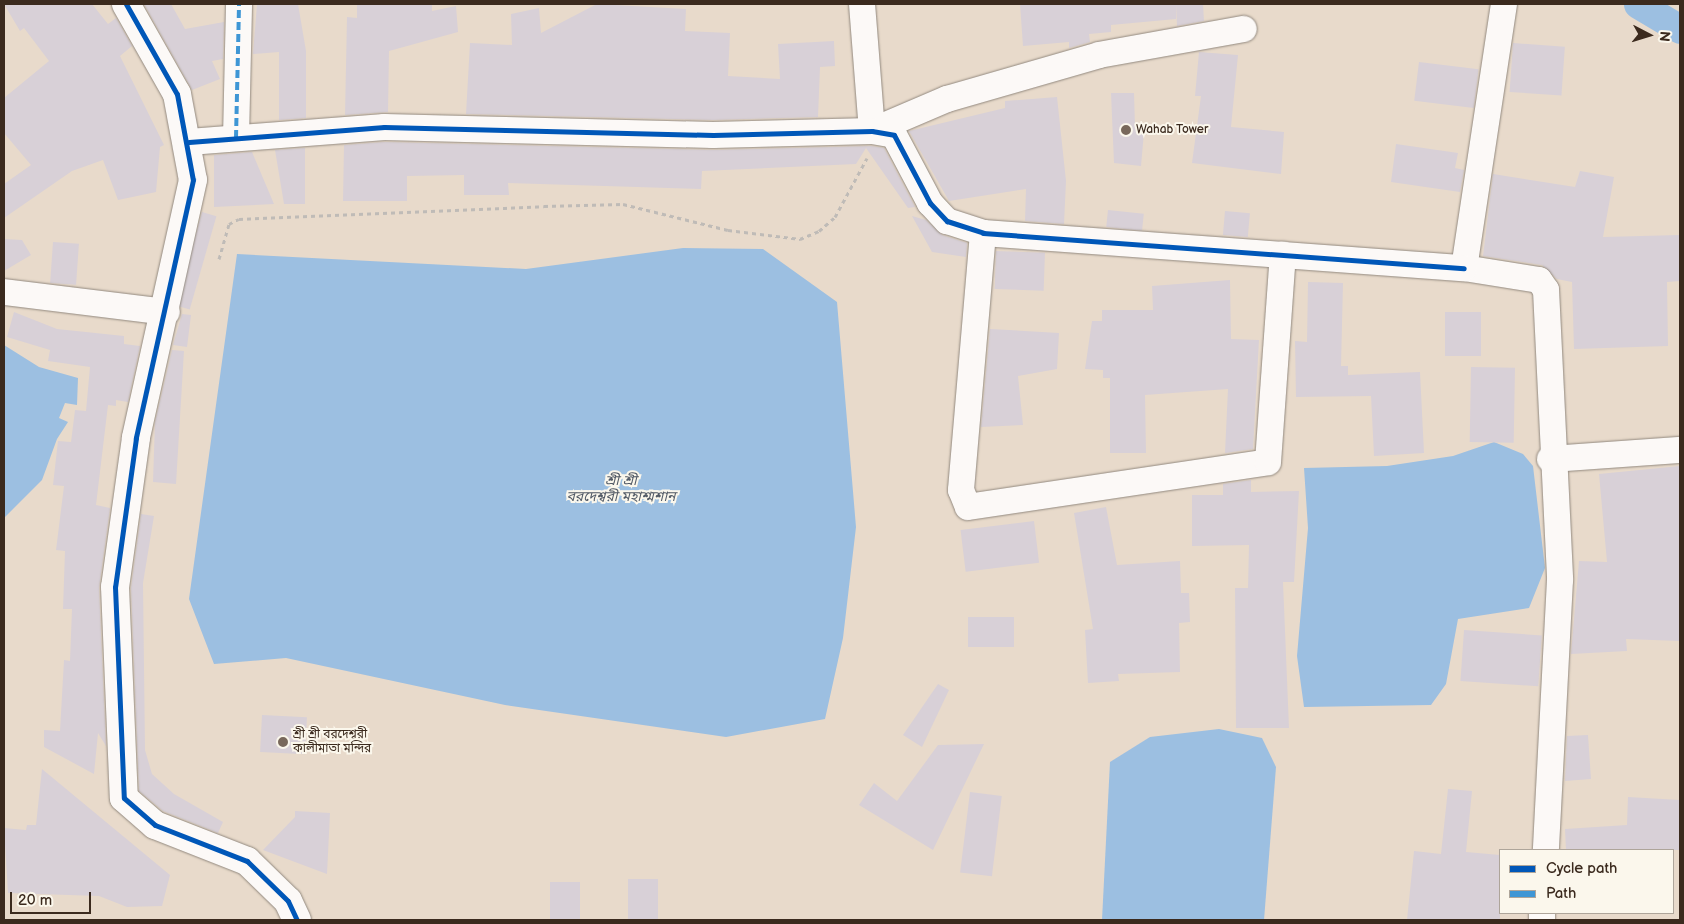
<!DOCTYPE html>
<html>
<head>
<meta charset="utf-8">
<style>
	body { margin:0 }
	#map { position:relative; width:1684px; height:924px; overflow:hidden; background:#e8dacb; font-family:"Balsamiq Sans","Noto Sans Bengali",sans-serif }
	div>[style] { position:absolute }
	.water>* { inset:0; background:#9cbfe1 }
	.canal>* { height:29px; margin:-14.5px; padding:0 14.5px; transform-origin:14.5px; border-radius:14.5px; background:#9cbfe1 }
	.building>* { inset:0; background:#d8d0d7; transform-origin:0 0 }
	.path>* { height:3px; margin-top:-1.5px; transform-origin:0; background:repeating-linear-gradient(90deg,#bfbbb7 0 4px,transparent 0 8px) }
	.roads { filter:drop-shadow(0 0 1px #92897f) drop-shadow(0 0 1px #92897f) }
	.minor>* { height:26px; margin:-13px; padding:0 13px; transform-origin:13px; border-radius:13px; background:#fcf9f7 }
	.tertiary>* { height:28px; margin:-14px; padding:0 14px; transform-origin:14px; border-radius:14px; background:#fcf9f7 }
	.quiet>* { height:4px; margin-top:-2px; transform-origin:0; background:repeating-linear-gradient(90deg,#3e96d5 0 8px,transparent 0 12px) }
	.cycleway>* { height:5px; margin:-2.5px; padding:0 2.5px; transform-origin:2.5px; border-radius:2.5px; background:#0057b8 }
	.dots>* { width:14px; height:14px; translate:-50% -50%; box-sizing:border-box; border:2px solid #fbf7ec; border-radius:50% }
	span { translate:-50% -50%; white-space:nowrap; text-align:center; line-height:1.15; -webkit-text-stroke:4px #fbf7ec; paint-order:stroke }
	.poi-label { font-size:12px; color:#3b2a1e }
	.left { translate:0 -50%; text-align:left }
	.water-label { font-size:14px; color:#525a66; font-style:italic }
	.frame { position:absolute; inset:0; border:5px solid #3b2a1e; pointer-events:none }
	.legend { position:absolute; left:1499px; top:849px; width:175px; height:65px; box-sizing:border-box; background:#fbf7ec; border:1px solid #aea59a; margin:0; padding:6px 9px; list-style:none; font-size:15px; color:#3b2a1e }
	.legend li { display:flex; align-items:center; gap:10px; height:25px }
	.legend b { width:25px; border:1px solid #aea59a }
	.north { position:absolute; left:1624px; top:10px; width:50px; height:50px; -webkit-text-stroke:4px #fbf7ec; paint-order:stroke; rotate:95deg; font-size:14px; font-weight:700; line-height:20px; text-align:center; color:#3b2a1e }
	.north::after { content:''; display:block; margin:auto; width:18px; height:22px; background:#3b2a1e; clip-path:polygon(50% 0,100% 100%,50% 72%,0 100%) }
	.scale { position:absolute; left:10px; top:892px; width:81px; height:22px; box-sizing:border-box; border:2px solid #3b2a1e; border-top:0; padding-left:6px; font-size:15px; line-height:18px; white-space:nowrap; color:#3b2a1e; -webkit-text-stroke:4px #fbf7ec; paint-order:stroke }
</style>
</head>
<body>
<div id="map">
	<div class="water">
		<i style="clip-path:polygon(683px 248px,763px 249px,837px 302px,856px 527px,843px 638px,825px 719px,726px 737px,505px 705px,286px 658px,214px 664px,189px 599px,237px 254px,526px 269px)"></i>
		<i style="clip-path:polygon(4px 345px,39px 367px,78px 378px,77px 405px,65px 403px,59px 418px,68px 422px,57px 439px,42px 480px,4px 518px)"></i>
		<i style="clip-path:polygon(1494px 442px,1523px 454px,1533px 466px,1545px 568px,1529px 608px,1458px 619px,1446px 684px,1431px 705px,1304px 707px,1297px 656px,1308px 528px,1304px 468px,1387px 466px,1453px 456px)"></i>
		<i style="clip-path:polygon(1219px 729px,1262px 738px,1276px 767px,1264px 920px,1102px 920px,1110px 762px,1150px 737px)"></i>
	</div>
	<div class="canal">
		<i style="left:1638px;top:4px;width:49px;rotate:30.8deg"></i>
	</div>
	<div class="building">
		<i style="clip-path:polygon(4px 4px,92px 4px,108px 24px,116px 18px,132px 46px,120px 56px,164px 145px,160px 147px,156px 192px,118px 200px,103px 160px,72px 171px,4px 218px,4px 184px,31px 165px,4px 133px,4px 98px,49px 61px,24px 28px,20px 31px)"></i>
		<i style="clip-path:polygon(144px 4px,171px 4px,185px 29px,224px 22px,223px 59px,212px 61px,220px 79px,192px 90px)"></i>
		<i style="clip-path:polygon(257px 4px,298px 4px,306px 51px,306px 118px,279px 120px,279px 52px,253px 54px)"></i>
		<i style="clip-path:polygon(357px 4px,432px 4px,432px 11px,456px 6px,458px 32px,389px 51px,388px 112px,345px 115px,347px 17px,357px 18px)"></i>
		<i style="clip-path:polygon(597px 4px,686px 9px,685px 31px,730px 33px,728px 76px,780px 79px,778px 44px,834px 41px,835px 66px,820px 67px,818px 117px,713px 120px,466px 114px,470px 43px,512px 45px,511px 14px,539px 8px,541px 33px)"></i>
		<i style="clip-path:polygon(1020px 4px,1176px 4px,1176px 19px,1111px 25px,1111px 32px,1089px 34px,1090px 42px,1069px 48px,1069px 42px,1023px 46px)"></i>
		<i style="clip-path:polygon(1176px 4px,1203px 4px,1204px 21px,1177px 26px)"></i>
		<i style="left:1513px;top:43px;width:52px;height:49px;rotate:4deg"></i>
		<i style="clip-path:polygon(1199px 52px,1238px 55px,1231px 127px,1284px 132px,1281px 174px,1192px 163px,1201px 96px,1195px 96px)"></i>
		<i style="left:1419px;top:62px;width:60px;height:39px;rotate:7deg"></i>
		<i style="clip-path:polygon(1111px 93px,1134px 93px,1135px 127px,1144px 132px,1141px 166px,1114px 163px)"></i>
		<i style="clip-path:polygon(1057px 97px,1066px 181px,1064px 224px,1025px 221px,1026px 189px,949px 201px,909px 131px,1005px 108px,1005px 101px)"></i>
		<i style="clip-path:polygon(384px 142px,713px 150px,871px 146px,884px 148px,915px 207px,908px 208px,866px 148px,856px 164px,702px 171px,701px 189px,508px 183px,509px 195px,464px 195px,464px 175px,407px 176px,407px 201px,343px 201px,344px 145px)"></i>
		<i style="clip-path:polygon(1396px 144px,1458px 153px,1455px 168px,1464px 170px,1460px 192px,1391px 182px)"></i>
		<i style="clip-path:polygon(305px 148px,305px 204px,284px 204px,275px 150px)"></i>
		<i style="clip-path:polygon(252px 152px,274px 204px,214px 207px,214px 155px)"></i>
		<i style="clip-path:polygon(1580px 171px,1614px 177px,1603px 237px,1680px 235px,1680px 281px,1667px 282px,1668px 346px,1574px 349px,1572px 282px,1557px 279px,1542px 265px,1483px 256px,1493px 174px,1575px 187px)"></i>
		<i style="left:1108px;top:210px;width:36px;height:17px;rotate:6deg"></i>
		<i style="left:1225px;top:211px;width:25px;height:24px;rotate:5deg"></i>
		<i style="left:202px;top:212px;width:15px;height:97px;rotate:16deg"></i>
		<i style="clip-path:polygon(912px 216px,926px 220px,942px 235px,967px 243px,966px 257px,932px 252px)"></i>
		<i style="clip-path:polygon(4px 239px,22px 240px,31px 255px,4px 271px)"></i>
		<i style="left:53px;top:242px;width:26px;height:41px;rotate:4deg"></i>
		<i style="left:996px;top:251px;width:49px;height:38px;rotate:2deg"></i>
		<i style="clip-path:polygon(1230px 280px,1231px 339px,1259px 340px,1253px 449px,1225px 453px,1228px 389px,1145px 395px,1146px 453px,1110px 453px,1110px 378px,1103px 378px,1103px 370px,1085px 369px,1092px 321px,1102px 321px,1102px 310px,1153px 310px,1152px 286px)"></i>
		<i style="clip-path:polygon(1308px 282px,1343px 283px,1341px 366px,1348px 366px,1348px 375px,1420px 372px,1424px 453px,1374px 456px,1371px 396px,1296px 397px,1295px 341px,1307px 342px)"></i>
		<i style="clip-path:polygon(14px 312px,57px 329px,124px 336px,124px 344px,140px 346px,128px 402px,116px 400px,116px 406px,108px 405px,96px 505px,110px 508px,99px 588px,106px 746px,98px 733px,94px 774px,44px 747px,44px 730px,60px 731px,64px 660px,70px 661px,72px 609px,63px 609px,65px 551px,56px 550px,64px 486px,53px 485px,58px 441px,71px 442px,75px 410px,86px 411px,90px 367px,48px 361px,50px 350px,7px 337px)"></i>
		<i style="left:1445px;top:312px;width:36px;height:44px"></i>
		<i style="clip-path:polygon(182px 314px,191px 315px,187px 347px,173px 345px)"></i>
		<i style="clip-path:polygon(990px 329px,1059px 333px,1057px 369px,1018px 376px,1023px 425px,981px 427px)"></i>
		<i style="clip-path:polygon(172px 350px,184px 351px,176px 484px,153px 482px,155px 422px)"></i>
		<i style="left:1471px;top:367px;width:44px;height:75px;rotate:1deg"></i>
		<i style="clip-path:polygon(1680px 466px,1680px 641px,1626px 639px,1627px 651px,1571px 654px,1579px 561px,1607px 562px,1599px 474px)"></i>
		<i style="clip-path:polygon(1251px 480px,1251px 492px,1299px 491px,1294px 582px,1283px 582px,1289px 728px,1236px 728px,1235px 588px,1248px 588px,1249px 545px,1192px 546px,1192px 495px,1223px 495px,1223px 484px)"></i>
		<i style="clip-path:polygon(1106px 507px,1117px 565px,1180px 561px,1181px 593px,1189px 593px,1190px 622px,1179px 623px,1180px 672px,1118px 674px,1119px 681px,1088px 683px,1085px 630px,1093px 629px,1074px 513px)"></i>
		<i style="clip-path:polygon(141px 514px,154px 516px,143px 583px,145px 750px,152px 774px,174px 794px,223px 822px,218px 833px,163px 811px,139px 791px,131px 588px)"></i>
		<i style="left:1034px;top:521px;width:42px;height:74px;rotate:83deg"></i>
		<i style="left:1014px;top:617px;width:30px;height:46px;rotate:90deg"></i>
		<i style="left:1464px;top:630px;width:78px;height:51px;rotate:4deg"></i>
		<i style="clip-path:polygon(938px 684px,949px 690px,922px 747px,903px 735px)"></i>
		<i style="left:262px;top:715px;width:45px;height:37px;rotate:3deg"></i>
		<i style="clip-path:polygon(1588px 735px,1591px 779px,1565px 781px,1567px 736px)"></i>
		<i style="clip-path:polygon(984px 744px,933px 850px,859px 805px,874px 783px,897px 801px,938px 745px)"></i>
		<i style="clip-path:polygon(42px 769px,170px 875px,162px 906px,127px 907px,99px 896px,8px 893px,4px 828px,26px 830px,27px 825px,36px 825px)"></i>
		<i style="clip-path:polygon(1448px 789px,1472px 791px,1466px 852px,1500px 855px,1500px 920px,1407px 920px,1414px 851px,1441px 854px)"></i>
		<i style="left:970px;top:792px;width:32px;height:81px;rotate:7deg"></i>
		<i style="clip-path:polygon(1628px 797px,1680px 800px,1680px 850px,1566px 850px,1565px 829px,1627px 825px)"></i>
		<i style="clip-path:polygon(295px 811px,330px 813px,327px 874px,263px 850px,295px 817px)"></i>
		<i style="left:628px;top:879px;width:30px;height:41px"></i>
		<i style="left:550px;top:882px;width:30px;height:38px"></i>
	</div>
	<div class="path">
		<i style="left:219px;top:259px;width:36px;rotate:-74deg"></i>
		<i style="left:229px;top:224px;width:11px;rotate:-27deg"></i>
		<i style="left:239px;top:219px;width:305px;rotate:-2.4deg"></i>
		<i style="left:544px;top:206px;width:79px;rotate:-1.5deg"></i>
		<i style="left:623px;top:204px;width:108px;rotate:13.9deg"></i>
		<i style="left:728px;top:230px;width:73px;rotate:7.1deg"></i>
		<i style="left:800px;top:239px;width:21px;rotate:-23deg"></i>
		<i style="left:819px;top:231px;width:21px;rotate:-41deg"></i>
		<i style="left:835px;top:217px;width:67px;rotate:-61.5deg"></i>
	</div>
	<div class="roads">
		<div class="minor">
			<i style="left:862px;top:4px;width:127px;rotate:85.5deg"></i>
			<i style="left:872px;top:131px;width:82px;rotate:-23.1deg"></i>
			<i style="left:947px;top:99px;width:158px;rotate:-16.1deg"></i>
			<i style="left:1099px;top:55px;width:147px;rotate:-10.2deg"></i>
			<i style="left:1504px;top:4px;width:267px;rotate:98.6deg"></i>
			<i style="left:1464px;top:268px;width:76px;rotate:9.1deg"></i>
			<i style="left:1539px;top:280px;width:12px;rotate:55deg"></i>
			<i style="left:1546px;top:290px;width:290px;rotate:87.2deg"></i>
			<i style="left:1560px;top:580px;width:270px;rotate:93deg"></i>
			<i style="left:236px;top:138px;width:134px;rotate:-88.7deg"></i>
			<i style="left:189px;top:142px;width:196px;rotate:-4.4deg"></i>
			<i style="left:384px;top:127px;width:329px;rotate:1.4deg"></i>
			<i style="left:713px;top:135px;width:159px;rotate:-1.4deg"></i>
			<i style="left:872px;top:131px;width:22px;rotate:10deg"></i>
			<i style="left:894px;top:135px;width:77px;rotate:62.1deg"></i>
			<i style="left:930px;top:203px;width:25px;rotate:47deg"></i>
			<i style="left:947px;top:221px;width:38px;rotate:18deg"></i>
			<i style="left:983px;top:233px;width:482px;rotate:4.2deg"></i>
			<i style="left:983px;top:233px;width:258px;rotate:94.9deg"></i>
			<i style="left:961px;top:490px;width:18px;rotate:68deg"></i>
			<i style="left:968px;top:507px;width:303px;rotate:-8.5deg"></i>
			<i style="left:1268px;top:462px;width:208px;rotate:-85.9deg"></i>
			<i style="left:4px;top:292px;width:164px;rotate:7deg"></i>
			<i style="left:1550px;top:459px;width:130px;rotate:-4deg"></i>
			<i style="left:1542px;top:920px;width:7px;rotate:-90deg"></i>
		</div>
		<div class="tertiary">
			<i style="left:126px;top:4px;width:103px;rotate:60.5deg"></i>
			<i style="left:177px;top:94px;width:87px;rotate:79.5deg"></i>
			<i style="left:193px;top:180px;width:264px;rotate:102.5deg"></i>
			<i style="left:136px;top:438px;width:150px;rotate:98deg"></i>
			<i style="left:115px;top:587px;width:211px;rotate:87.6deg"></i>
			<i style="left:124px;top:798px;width:41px;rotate:41.1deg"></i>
			<i style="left:155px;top:825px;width:99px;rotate:21.4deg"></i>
			<i style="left:247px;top:861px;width:57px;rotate:44.3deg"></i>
			<i style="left:288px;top:901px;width:21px;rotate:65deg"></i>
		</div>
	</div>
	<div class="quiet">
		<i style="left:236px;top:138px;width:134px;rotate:-88.7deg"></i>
	</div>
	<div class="cycleway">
		<i style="left:126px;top:4px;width:103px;rotate:60.5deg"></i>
		<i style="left:177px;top:94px;width:87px;rotate:79.5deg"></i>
		<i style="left:193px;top:180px;width:264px;rotate:102.5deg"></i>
		<i style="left:136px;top:438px;width:150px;rotate:98deg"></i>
		<i style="left:115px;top:587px;width:211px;rotate:87.6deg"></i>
		<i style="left:124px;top:798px;width:41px;rotate:41.1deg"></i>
		<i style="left:155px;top:825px;width:99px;rotate:21.4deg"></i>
		<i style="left:247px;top:861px;width:57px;rotate:44.3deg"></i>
		<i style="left:288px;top:901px;width:21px;rotate:65deg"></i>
		<i style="left:189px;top:142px;width:196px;rotate:-4.4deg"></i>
		<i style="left:384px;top:127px;width:329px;rotate:1.4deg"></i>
		<i style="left:713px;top:135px;width:159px;rotate:-1.4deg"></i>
		<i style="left:872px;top:131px;width:22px;rotate:10deg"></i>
		<i style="left:894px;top:135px;width:77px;rotate:62.1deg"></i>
		<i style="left:930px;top:203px;width:25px;rotate:47deg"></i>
		<i style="left:947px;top:221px;width:38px;rotate:18deg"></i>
		<i style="left:983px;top:233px;width:482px;rotate:4.2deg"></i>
	</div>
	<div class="dots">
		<i style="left:1126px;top:130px;background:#78685b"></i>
		<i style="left:283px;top:742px;background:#78685b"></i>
	</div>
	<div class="poi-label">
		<span class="left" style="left:1136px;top:130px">Wahab Tower</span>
		<span class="left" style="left:293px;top:742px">শ্রী শ্রী বরদেশ্বরী<br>কালীমাতা মন্দির</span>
	</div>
	<div class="water-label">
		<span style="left:621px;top:489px">শ্রী শ্রী<br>বরদেশ্বরী মহাশ্মশান</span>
	</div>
	<div class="frame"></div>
	<ul class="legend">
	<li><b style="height:6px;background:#0057b8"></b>Cycle path</li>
	<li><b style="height:6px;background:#3e96d5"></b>Path</li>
	</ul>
	<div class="north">N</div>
	<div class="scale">20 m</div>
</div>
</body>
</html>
